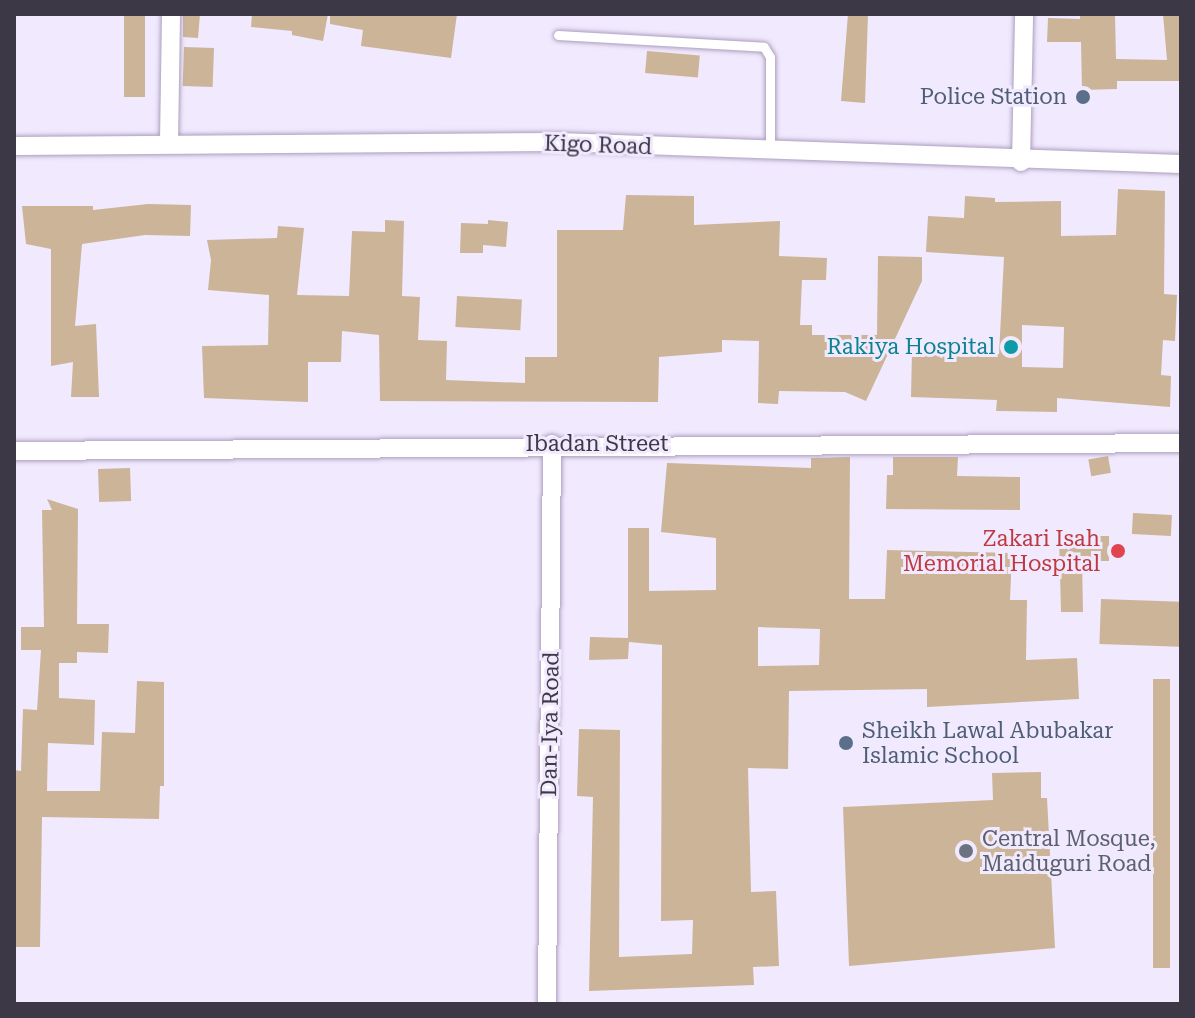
<!DOCTYPE html>
<html>
<head>
<meta charset="utf-8">
<style>
	body { margin:0 }
	#map { position:relative; width:1195px; height:1018px; overflow:hidden; background:#f1e9fe; font-family:"Roboto Serif",serif }
	div>[style] { position:absolute }
	.building>* { inset:0; background:#ccb498; transform-origin:0 0 }
	.roads { filter:drop-shadow(0 0 2px #ac9fbe) drop-shadow(0 0 2px #ac9fbe) }
	.lane>* { height:9px; margin:-4.5px; padding:0 4.5px; transform-origin:4.5px; border-radius:4.5px; background:#fff }
	.street>* { height:18px; margin:-9px; padding:0 9px; transform-origin:9px; border-radius:9px; background:#fff }
	.dots>* { width:22px; height:22px; translate:-50% -50%; box-sizing:border-box; border:4px solid #f1e9fe; border-radius:50% }
	span { translate:-50% -50%; white-space:nowrap; text-align:center; line-height:1.15; -webkit-text-stroke:6px #f1e9fe; paint-order:stroke }
	.service-label { font-size:22px; color:#4e5e75 }
	.right { translate:-100% -50%; text-align:right }
	.left { translate:0 -50%; text-align:left }
	.street-label { font-size:22px; color:#3d3845 }
	.culture-label { font-size:22px; color:#0d838f }
	.health-label { font-size:22px; color:#be3a42 }
	.worship-label { font-size:22px; color:#5b616d }
	.frame { position:absolute; inset:0; border:16px solid #3d3845; pointer-events:none }
</style>
</head>
<body>
<div id="map">
	<div class="building">
		<i style="left:124px;top:14px;width:21px;height:83px"></i>
		<i style="clip-path:polygon(183px 14px,200px 14px,198px 38px,183px 37px)"></i>
		<i style="clip-path:polygon(252px 14px,328px 14px,323px 41px,292px 35px,292px 31px,251px 27px)"></i>
		<i style="clip-path:polygon(330px 14px,457px 14px,451px 58px,361px 46px,363px 30px,330px 24px)"></i>
		<i style="clip-path:polygon(848px 14px,868px 14px,865px 103px,841px 101px)"></i>
		<i style="clip-path:polygon(1080px 14px,1115px 14px,1116px 59px,1167px 60px,1163px 14px,1181px 14px,1181px 81px,1117px 81px,1117px 89px,1082px 90px,1081px 42px,1047px 42px,1048px 18px,1080px 19px)"></i>
		<i style="left:184px;top:47px;width:30px;height:39px;rotate:2deg"></i>
		<i style="left:647px;top:51px;width:53px;height:22px;rotate:5deg"></i>
		<i style="clip-path:polygon(evenodd,1118px 189px,1165px 191px,1164px 294px,1177px 295px,1175px 341px,1163px 340px,1161px 375px,1171px 376px,1170px 407px,1057px 398px,1057px 412px,996px 411px,997px 400px,911px 397px,912px 351px,999px 354px,1004px 257px,926px 252px,928px 216px,964px 218px,965px 196px,995px 198px,995px 202px,1061px 201px,1061px 236px,1116px 235px,1118px 189px,1022px 325px,1064px 327px,1063px 368px,1022px 367px,1022px 325px)"></i>
		<i style="clip-path:polygon(626px 195px,694px 196px,694px 225px,780px 221px,779px 256px,827px 258px,826px 280px,802px 280px,800px 325px,812px 325px,812px 335px,877px 335px,878px 256px,922px 257px,922px 281px,866px 401px,845px 392px,779px 391px,778px 404px,758px 403px,759px 341px,722px 340px,722px 352px,659px 357px,658px 402px,380px 401px,379px 335px,342px 331px,341px 362px,308px 362px,308px 402px,204px 398px,202px 346px,268px 345px,269px 295px,208px 290px,211px 260px,207px 240px,277px 238px,278px 226px,304px 228px,297px 295px,349px 296px,352px 231px,385px 232px,385px 220px,404px 221px,402px 296px,420px 297px,418px 340px,447px 341px,446px 380px,525px 383px,525px 357px,557px 357px,557px 230px,623px 230px)"></i>
		<i style="clip-path:polygon(148px 204px,191px 205px,190px 236px,145px 235px,82px 244px,75px 326px,96px 324px,99px 397px,71px 397px,73px 362px,51px 366px,51px 249px,26px 244px,22px 206px,93px 206px,93px 210px)"></i>
		<i style="clip-path:polygon(488px 220px,508px 222px,506px 247px,483px 245px,483px 253px,460px 253px,461px 223px,488px 224px)"></i>
		<i style="left:457px;top:296px;width:65px;height:31px;rotate:3deg"></i>
		<i style="left:1108px;top:456px;width:17px;height:20px;rotate:80deg"></i>
		<i style="clip-path:polygon(evenodd,850px 457px,849px 599px,885px 599px,887px 550px,1012px 553px,1010px 600px,1027px 600px,1026px 660px,1077px 658px,1079px 699px,927px 707px,927px 689px,789px 691px,788px 769px,748px 768px,751px 892px,776px 891px,779px 966px,753px 967px,754px 985px,589px 991px,593px 797px,577px 796px,579px 729px,620px 730px,619px 957px,692px 954px,693px 920px,661px 921px,662px 645px,629px 642px,628px 659px,589px 660px,590px 637px,628px 638px,628px 528px,649px 528px,649px 591px,716px 590px,716px 538px,661px 532px,667px 463px,811px 468px,811px 458px,850px 457px,758px 627px,820px 629px,819px 665px,758px 666px,758px 627px)"></i>
		<i style="clip-path:polygon(893px 457px,958px 457px,957px 476px,1020px 477px,1020px 510px,886px 509px,887px 475px,893px 475px)"></i>
		<i style="left:130px;top:468px;width:33px;height:32px;rotate:88deg"></i>
		<i style="clip-path:polygon(47px 499px,78px 509px,77px 624px,109px 624px,108px 653px,77px 652px,77px 663px,59px 663px,59px 698px,95px 700px,94px 745px,48px 743px,47px 791px,100px 791px,102px 732px,135px 733px,137px 681px,164px 682px,164px 786px,160px 786px,159px 819px,42px 817px,40px 947px,14px 947px,14px 770px,21px 771px,23px 709px,37px 710px,41px 650px,21px 650px,21px 627px,44px 627px,42px 510px,52px 510px)"></i>
		<i style="left:1133px;top:513px;width:39px;height:21px;rotate:3deg"></i>
		<i style="clip-path:polygon(1059px 536px,1109px 536px,1109px 561px,1082px 561px,1083px 612px,1061px 612px)"></i>
		<i style="left:1101px;top:599px;width:80px;height:45px;rotate:2deg"></i>
		<i style="left:1153px;top:679px;width:17px;height:289px"></i>
		<i style="clip-path:polygon(1041px 772px,1041px 798px,1047px 798px,1055px 948px,849px 966px,843px 807px,993px 800px,992px 773px)"></i>
	</div>
	<div class="roads">
		<div class="lane">
			<i style="left:558px;top:35px;width:206px;rotate:3.3deg"></i>
			<i style="left:764px;top:47px;width:12px;rotate:59deg"></i>
			<i style="left:770px;top:57px;width:94px;rotate:90deg"></i>
		</div>
		<div class="street">
			<i style="left:169px;top:142px;width:128px;rotate:-89.1deg"></i>
			<i style="left:14px;top:146px;width:544px;rotate:-0.42deg"></i>
			<i style="left:558px;top:142px;width:623px;rotate:2.02deg"></i>
			<i style="left:1021px;top:162px;width:148px;rotate:-88.8deg"></i>
			<i style="left:14px;top:451px;width:1167px;rotate:-0.39deg"></i>
			<i style="left:547px;top:1004px;width:560px;rotate:-89.49deg"></i>
		</div>
	</div>
	<div class="dots">
		<i style="left:1083px;top:97px;background:#5c6f8a"></i>
		<i style="left:1011px;top:347px;background:#0f9aa8"></i>
		<i style="left:1118px;top:551px;background:#e0444e"></i>
		<i style="left:846px;top:743px;background:#5c6f8a"></i>
		<i style="left:966px;top:851px;background:#6b7280"></i>
	</div>
	<div class="service-label">
		<span class="right" style="left:1067px;top:97px">Police Station</span>
		<span class="left" style="left:862px;top:743px">Sheikh Lawal Abubakar<br>Islamic School</span>
	</div>
	<div class="street-label">
		<span style="left:598px;top:145px;rotate:2deg">Kigo Road</span>
		<span style="left:597px;top:444px">Ibadan Street</span>
		<span style="left:550px;top:724px;rotate:-89deg">Dan-Iya Road</span>
	</div>
	<div class="culture-label">
		<span class="right" style="left:995px;top:347px">Rakiya Hospital</span>
	</div>
	<div class="health-label">
		<span class="right" style="left:1100px;top:551px">Zakari Isah<br>Memorial Hospital</span>
	</div>
	<div class="worship-label">
		<span class="left" style="left:982px;top:851px">Central Mosque,<br>Maiduguri Road</span>
	</div>
	<div class="frame"></div>
</div>
</body>
</html>
